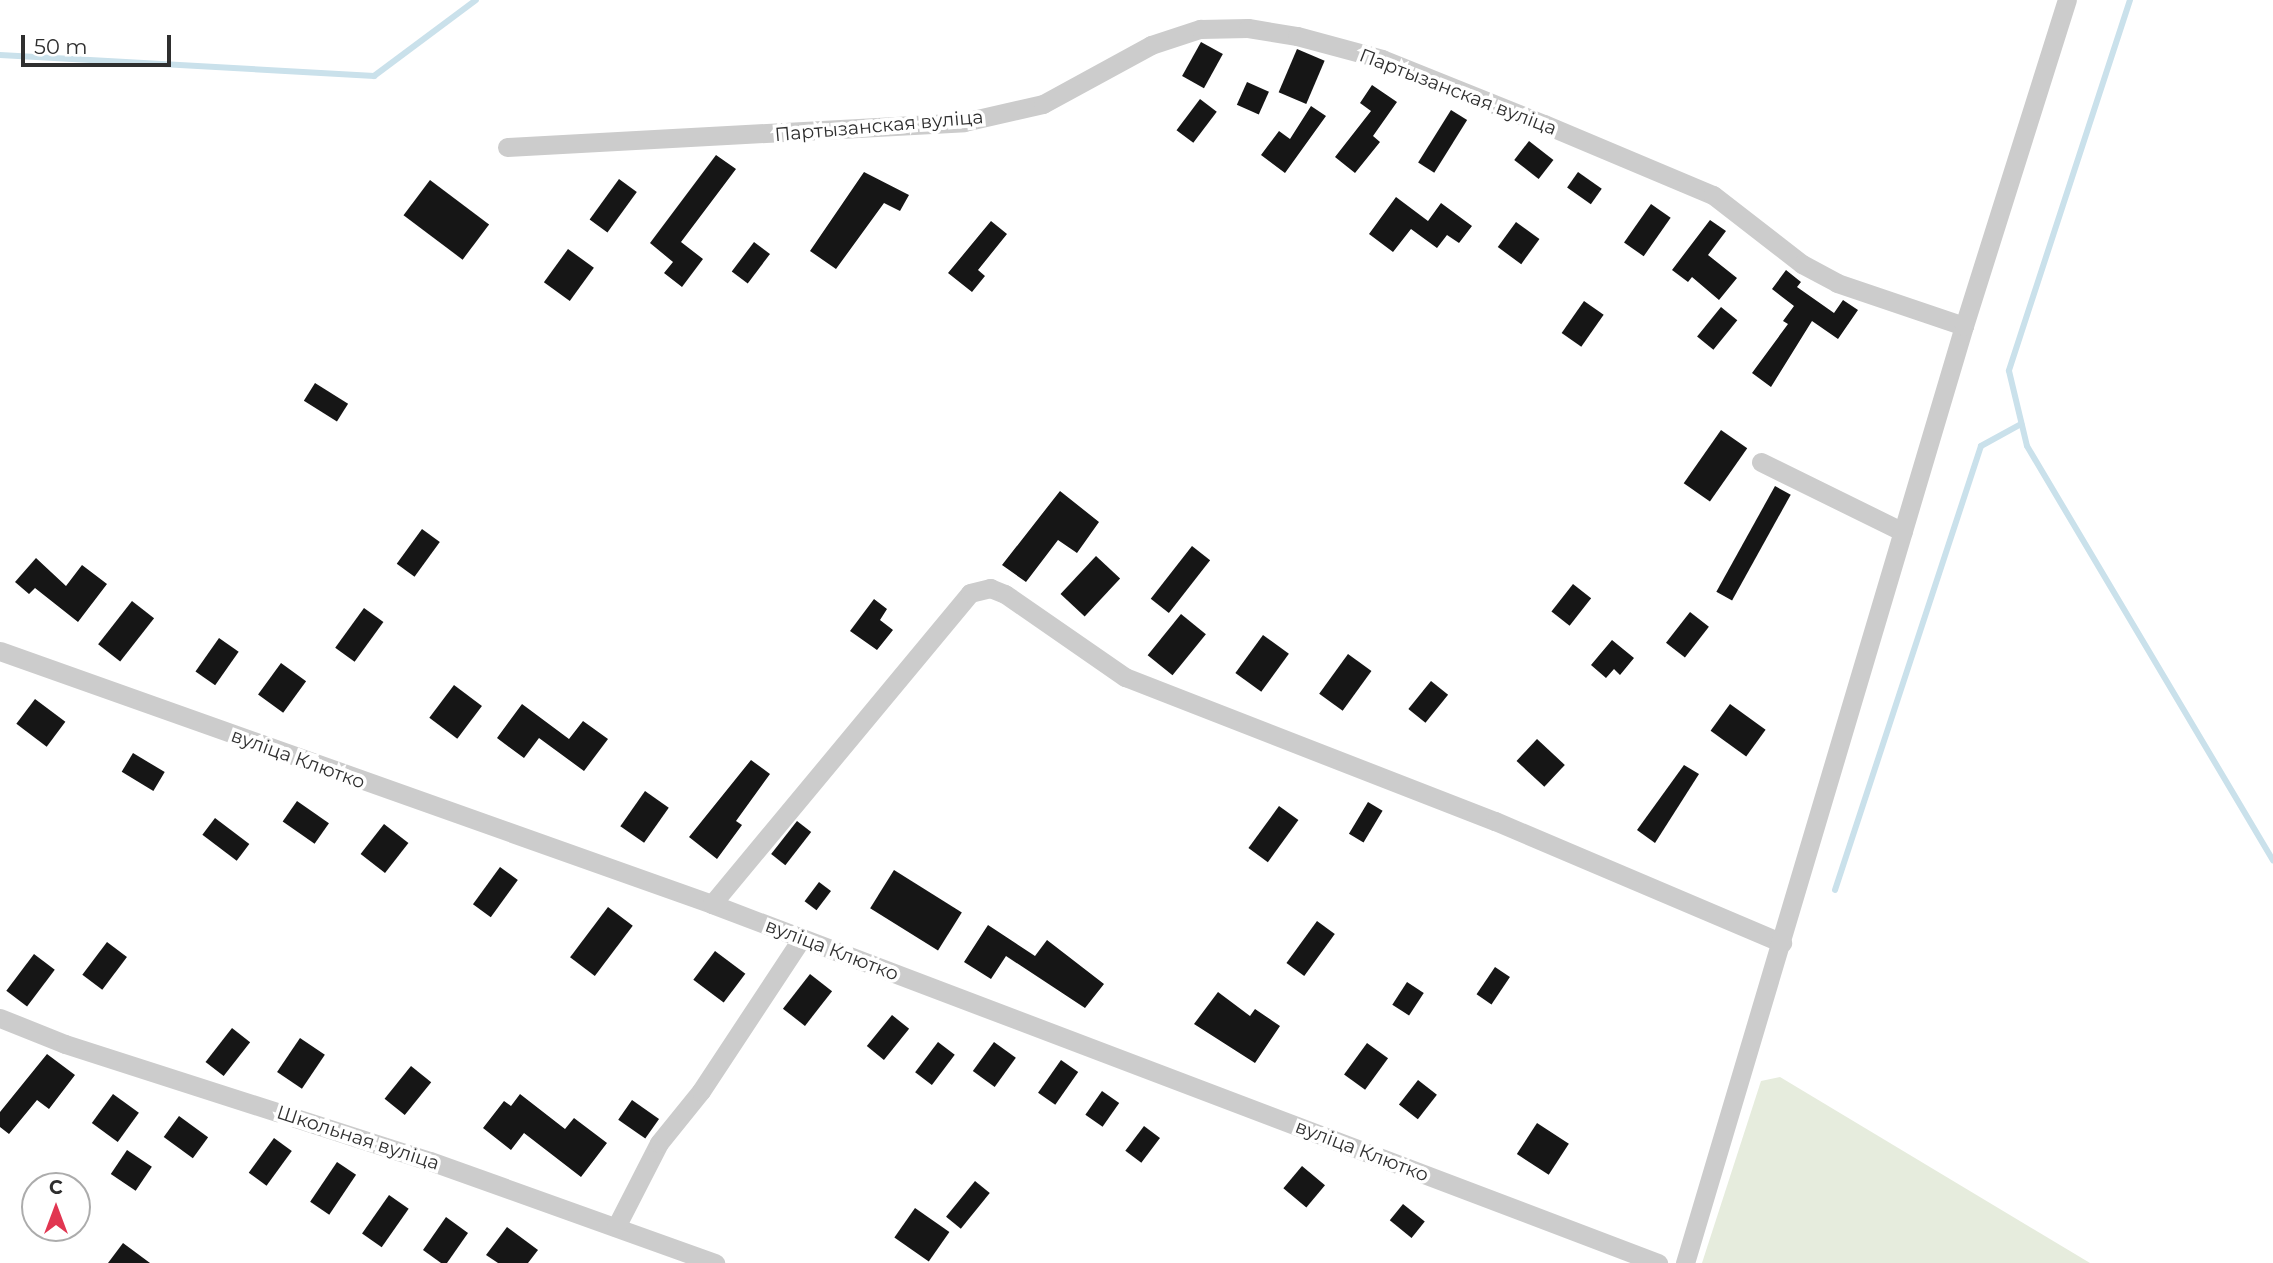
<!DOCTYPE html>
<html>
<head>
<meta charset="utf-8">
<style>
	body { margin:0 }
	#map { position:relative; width:2273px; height:1263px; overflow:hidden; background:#fff; font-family:Montserrat,sans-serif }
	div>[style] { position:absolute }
	.green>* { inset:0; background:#e6ecdd }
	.stream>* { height:6px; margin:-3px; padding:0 3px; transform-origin:3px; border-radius:3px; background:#cae1eb }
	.building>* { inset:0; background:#161616; transform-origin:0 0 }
	.minor>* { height:19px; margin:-9.5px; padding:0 9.5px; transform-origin:9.5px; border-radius:9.5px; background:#ccc }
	span { translate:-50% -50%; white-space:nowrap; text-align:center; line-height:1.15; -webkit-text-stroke:7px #fff; paint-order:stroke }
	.street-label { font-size:19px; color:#2f2f2f }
	.north { position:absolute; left:21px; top:1172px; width:70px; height:70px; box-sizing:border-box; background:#fff; border:2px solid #acacac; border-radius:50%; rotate:0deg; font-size:19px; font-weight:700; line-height:28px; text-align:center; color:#2f2f2f }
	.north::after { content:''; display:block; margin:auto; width:24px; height:32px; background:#e13651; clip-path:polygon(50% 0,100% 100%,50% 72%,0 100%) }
	.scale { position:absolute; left:21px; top:35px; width:150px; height:32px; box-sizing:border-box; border:4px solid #2f2f2f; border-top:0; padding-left:9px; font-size:21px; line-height:24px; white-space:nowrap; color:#2f2f2f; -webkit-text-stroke:5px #fff; paint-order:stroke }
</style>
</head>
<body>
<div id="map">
	<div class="green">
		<i style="clip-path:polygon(1780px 1077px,2090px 1263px,1702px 1263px,1761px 1081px)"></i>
	</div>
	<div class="stream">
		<i style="left:2130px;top:0;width:390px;rotate:108.1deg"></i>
		<i style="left:2009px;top:371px;width:77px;rotate:76.5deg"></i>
		<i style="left:2027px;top:446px;width:482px;rotate:59.3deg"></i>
		<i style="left:0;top:55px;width:375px;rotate:3.2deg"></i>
		<i style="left:374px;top:76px;width:127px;rotate:-36.7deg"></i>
		<i style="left:1835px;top:890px;width:467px;rotate:-71.8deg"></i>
		<i style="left:1981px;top:446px;width:46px;rotate:-28.8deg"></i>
	</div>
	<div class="building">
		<i style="left:1201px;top:42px;width:25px;height:39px;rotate:29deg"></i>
		<i style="left:1297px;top:49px;width:30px;height:47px;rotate:23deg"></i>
		<i style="left:1247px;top:82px;width:24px;height:25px;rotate:24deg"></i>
		<i style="clip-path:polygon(1372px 85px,1397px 102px,1373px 136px,1380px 142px,1355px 173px,1335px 157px,1371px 111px,1360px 103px)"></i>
		<i style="left:1200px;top:99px;width:21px;height:39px;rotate:37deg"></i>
		<i style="clip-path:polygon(1311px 106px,1326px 116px,1285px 173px,1261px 155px,1279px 131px,1290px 139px)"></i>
		<i style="left:1451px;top:110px;width:19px;height:62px;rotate:32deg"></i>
		<i style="left:1529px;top:141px;width:31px;height:24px;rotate:38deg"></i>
		<i style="clip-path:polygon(716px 155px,736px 169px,681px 242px,703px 259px,682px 287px,664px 273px,673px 262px,650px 243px)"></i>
		<i style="clip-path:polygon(864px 172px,909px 195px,900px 211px,884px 203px,836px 269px,810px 251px)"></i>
		<i style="left:1578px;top:172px;width:29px;height:19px;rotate:35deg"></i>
		<i style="left:619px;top:179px;width:22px;height:50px;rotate:36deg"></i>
		<i style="left:430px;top:180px;width:74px;height:44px;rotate:37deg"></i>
		<i style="clip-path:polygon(1396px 197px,1428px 221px,1441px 203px,1472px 226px,1459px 243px,1447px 235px,1437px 248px,1411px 229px,1393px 252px,1369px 234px)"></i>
		<i style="left:1651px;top:204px;width:24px;height:47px;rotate:35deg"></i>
		<i style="clip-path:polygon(1710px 220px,1726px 231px,1708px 255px,1737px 278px,1719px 300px,1692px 277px,1688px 282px,1672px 270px)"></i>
		<i style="clip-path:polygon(991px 221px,1007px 234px,978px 270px,985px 276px,972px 292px,948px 273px)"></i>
		<i style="left:1516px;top:222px;width:29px;height:31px;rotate:36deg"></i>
		<i style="left:754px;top:242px;width:20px;height:37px;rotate:37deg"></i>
		<i style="left:568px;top:249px;width:32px;height:41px;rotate:36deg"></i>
		<i style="clip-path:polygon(1786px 270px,1801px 282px,1797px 287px,1834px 313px,1843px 300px,1858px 310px,1838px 339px,1812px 321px,1771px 387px,1752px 373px,1788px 324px,1783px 321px,1794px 306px,1772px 289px)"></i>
		<i style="left:1584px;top:301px;width:24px;height:39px;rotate:35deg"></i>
		<i style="left:1721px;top:307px;width:21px;height:38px;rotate:39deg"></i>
		<i style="left:315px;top:383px;width:39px;height:21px;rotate:32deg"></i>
		<i style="left:1721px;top:430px;width:32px;height:65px;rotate:35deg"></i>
		<i style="left:1775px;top:486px;width:18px;height:121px;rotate:29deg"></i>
		<i style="clip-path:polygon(1060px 491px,1099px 522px,1077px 553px,1058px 540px,1026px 582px,1002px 565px)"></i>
		<i style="left:422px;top:529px;width:22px;height:43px;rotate:36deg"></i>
		<i style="left:1192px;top:546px;width:23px;height:67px;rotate:38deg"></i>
		<i style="left:1096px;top:556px;width:33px;height:52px;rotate:43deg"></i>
		<i style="clip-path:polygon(36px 558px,66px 586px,82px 565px,107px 584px,78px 622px,35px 588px,29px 594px,15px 582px)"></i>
		<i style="left:1573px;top:584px;width:23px;height:35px;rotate:38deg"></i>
		<i style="clip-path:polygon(874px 599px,887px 609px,880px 620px,893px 630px,877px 650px,850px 631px)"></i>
		<i style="left:132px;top:601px;width:28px;height:55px;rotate:38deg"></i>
		<i style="left:364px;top:608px;width:24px;height:49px;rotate:36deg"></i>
		<i style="left:1690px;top:612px;width:24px;height:39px;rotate:38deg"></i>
		<i style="left:1181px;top:614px;width:32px;height:53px;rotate:39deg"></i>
		<i style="left:1263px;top:635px;width:32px;height:47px;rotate:36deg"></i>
		<i style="left:219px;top:638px;width:24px;height:41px;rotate:35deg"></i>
		<i style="clip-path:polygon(1612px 640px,1634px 658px,1620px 675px,1614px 669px,1606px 678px,1591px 665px)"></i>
		<i style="left:1348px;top:654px;width:29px;height:49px;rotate:36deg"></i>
		<i style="left:281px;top:663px;width:31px;height:39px;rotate:36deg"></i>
		<i style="left:1431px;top:681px;width:22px;height:36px;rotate:39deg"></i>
		<i style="left:454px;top:685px;width:35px;height:41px;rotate:37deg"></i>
		<i style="left:35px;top:699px;width:38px;height:31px;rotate:37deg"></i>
		<i style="clip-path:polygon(522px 704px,569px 739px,583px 721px,608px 739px,584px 771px,539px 738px,524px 758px,497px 738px)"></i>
		<i style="left:1730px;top:704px;width:44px;height:33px;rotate:36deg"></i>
		<i style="left:1537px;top:739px;width:38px;height:30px;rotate:43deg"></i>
		<i style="left:133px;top:753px;width:37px;height:22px;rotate:31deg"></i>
		<i style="clip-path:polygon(751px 760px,770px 774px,736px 821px,742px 825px,717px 859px,689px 837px)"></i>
		<i style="clip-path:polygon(1684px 765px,1699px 774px,1655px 843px,1637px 830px)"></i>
		<i style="left:645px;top:791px;width:29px;height:43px;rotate:35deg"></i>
		<i style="left:297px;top:801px;width:39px;height:25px;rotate:35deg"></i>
		<i style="left:1368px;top:802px;width:17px;height:37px;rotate:31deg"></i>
		<i style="left:1279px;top:806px;width:24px;height:52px;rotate:36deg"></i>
		<i style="left:215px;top:818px;width:43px;height:21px;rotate:37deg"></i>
		<i style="left:797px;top:821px;width:18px;height:42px;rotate:38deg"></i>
		<i style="left:384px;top:824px;width:31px;height:38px;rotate:38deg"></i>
		<i style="left:500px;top:867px;width:22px;height:46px;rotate:36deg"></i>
		<i style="left:894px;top:870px;width:80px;height:45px;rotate:32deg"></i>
		<i style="left:819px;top:882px;width:15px;height:24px;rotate:37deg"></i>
		<i style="left:608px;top:907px;width:31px;height:63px;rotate:37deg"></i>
		<i style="left:1317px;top:921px;width:22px;height:52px;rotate:36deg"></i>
		<i style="clip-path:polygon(988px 925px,1035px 956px,1047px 940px,1104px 984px,1085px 1008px,1006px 956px,991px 979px,964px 962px)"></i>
		<i style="left:107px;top:942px;width:25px;height:41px;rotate:37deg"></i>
		<i style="left:715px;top:951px;width:38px;height:36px;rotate:37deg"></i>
		<i style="left:34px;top:954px;width:26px;height:46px;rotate:37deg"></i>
		<i style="left:1495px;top:967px;width:18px;height:33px;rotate:34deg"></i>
		<i style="left:810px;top:974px;width:28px;height:44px;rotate:38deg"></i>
		<i style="left:1407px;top:982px;width:20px;height:27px;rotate:33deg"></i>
		<i style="clip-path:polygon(1218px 992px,1250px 1016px,1255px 1009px,1280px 1026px,1255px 1063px,1194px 1024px)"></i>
		<i style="left:892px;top:1015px;width:22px;height:40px;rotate:39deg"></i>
		<i style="left:232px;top:1028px;width:23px;height:43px;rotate:38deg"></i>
		<i style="left:300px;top:1038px;width:30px;height:41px;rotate:34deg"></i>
		<i style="left:938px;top:1042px;width:21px;height:38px;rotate:37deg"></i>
		<i style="left:994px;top:1042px;width:27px;height:36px;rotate:36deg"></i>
		<i style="left:1367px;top:1043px;width:26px;height:39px;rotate:36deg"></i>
		<i style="clip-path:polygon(47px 1054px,75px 1075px,49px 1109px,37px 1100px,9px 1134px,0 1127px,0 1112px)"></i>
		<i style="left:1061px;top:1060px;width:21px;height:40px;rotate:35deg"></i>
		<i style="left:411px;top:1066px;width:26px;height:42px;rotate:39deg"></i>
		<i style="left:1418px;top:1080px;width:24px;height:31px;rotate:38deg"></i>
		<i style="left:1102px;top:1091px;width:21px;height:29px;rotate:35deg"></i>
		<i style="left:113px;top:1094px;width:32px;height:36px;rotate:36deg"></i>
		<i style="clip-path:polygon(520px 1094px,565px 1129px,574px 1118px,607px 1143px,581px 1177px,524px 1133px,511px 1150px,483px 1128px,504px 1101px,511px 1106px)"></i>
		<i style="left:632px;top:1100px;width:33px;height:24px;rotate:35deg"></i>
		<i style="left:179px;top:1116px;width:36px;height:26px;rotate:36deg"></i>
		<i style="left:1537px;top:1123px;width:38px;height:37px;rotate:33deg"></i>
		<i style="left:1144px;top:1126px;width:20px;height:31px;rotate:37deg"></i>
		<i style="left:274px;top:1138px;width:22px;height:43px;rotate:36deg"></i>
		<i style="left:127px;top:1150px;width:30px;height:29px;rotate:34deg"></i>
		<i style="left:337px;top:1162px;width:23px;height:48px;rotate:34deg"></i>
		<i style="left:1302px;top:1166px;width:30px;height:29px;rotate:40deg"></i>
		<i style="left:975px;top:1181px;width:19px;height:46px;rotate:39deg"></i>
		<i style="left:389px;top:1195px;width:24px;height:47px;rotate:35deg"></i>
		<i style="left:1403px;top:1204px;width:28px;height:21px;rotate:39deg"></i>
		<i style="left:915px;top:1208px;width:42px;height:36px;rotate:35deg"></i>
		<i style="clip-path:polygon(446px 1217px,468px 1233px,447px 1263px,441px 1263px,423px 1250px)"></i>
		<i style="clip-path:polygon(507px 1227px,538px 1250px,528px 1263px,498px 1263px,486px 1255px)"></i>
		<i style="clip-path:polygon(123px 1243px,150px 1263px,108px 1263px)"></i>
	</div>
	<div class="minor">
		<i style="left:507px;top:147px;width:458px;rotate:-3.1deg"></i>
		<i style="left:964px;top:122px;width:81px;rotate:-12.8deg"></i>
		<i style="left:1043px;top:104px;width:123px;rotate:-28.6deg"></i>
		<i style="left:1151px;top:45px;width:52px;rotate:-18.1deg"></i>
		<i style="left:1200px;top:29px;width:48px;rotate:-1.2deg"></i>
		<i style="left:1248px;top:28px;width:50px;rotate:9.3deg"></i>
		<i style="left:1297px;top:36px;width:88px;rotate:15.1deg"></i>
		<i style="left:1382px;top:59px;width:175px;rotate:21.9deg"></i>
		<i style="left:1544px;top:124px;width:183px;rotate:22.8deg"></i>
		<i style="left:1713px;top:195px;width:113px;rotate:37.8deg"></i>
		<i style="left:1802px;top:264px;width:40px;rotate:28deg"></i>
		<i style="left:1837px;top:283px;width:134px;rotate:18.7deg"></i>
		<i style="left:1761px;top:462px;width:158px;rotate:26.2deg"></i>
		<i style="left:0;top:651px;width:756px;rotate:19.56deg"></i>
		<i style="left:712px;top:904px;width:1012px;rotate:20.78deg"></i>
		<i style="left:712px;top:904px;width:404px;rotate:-50.3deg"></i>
		<i style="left:970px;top:593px;width:21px;rotate:-14deg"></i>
		<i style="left:990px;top:588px;width:16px;rotate:22deg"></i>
		<i style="left:1005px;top:594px;width:146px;rotate:34.7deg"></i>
		<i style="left:1125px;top:677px;width:397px;rotate:21.3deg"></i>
		<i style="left:1495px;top:821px;width:312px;rotate:23deg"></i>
		<i style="left:0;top:1018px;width:70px;rotate:21.8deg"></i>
		<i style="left:65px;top:1044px;width:383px;rotate:17.8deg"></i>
		<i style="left:430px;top:1161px;width:303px;rotate:19.7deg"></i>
		<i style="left:616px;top:1227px;width:94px;rotate:-62.9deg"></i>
		<i style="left:659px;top:1143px;width:67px;rotate:-51.1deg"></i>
		<i style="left:701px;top:1091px;width:183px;rotate:-56.6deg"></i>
		<i style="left:1685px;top:1263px;width:978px;rotate:-73.42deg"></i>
		<i style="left:1964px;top:326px;width:342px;rotate:-72.5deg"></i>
	</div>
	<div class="street-label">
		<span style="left:1458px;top:92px;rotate:21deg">Партызанская вуліца</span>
		<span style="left:879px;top:126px;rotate:-5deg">Партызанская вуліца</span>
		<span style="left:298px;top:759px;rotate:20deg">вуліца Клютко</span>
		<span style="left:832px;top:950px;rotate:21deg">вуліца Клютко</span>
		<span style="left:358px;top:1138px;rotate:18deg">Школьная вуліца</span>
		<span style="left:1362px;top:1151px;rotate:21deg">вуліца Клютко</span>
	</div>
	<div class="north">С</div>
	<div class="scale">50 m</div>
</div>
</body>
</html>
